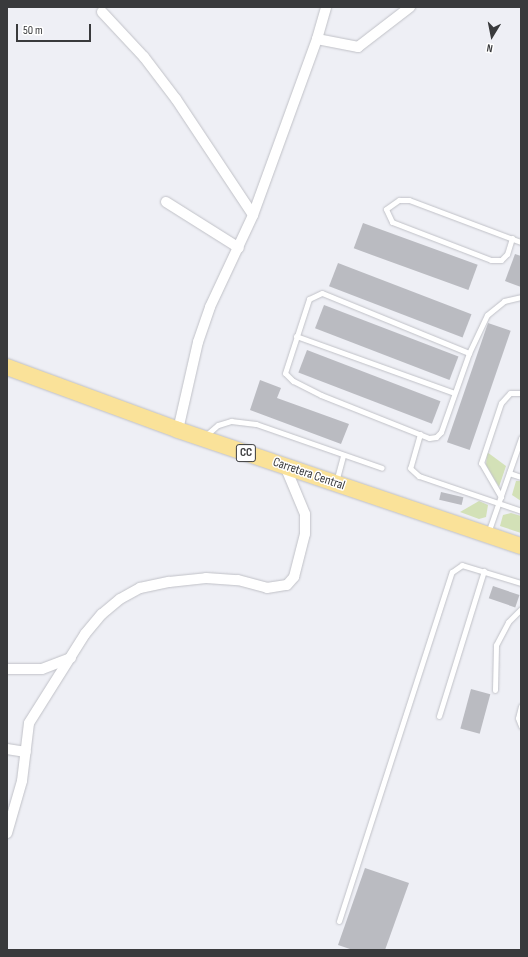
<!DOCTYPE html>
<html>
<head>
<meta charset="utf-8">
<style>
	body { margin:0 }
	#map { position:relative; width:528px; height:957px; overflow:hidden; background:#eeeff5; font-family:"Sofia Sans Condensed",sans-serif }
	div>[style] { position:absolute }
	.green>* { inset:0; background:#d3e1b7 }
	.building>* { inset:0; background:#babbc1; transform-origin:0 0 }
	.roads { filter:drop-shadow(0 0 1px #c0c1c7) drop-shadow(0 0 1px #c0c1c7) }
	.service>* { height:5px; margin:-2.5px; padding:0 2.5px; transform-origin:2.5px; border-radius:2.5px; background:#fff }
	.minor>* { height:10px; margin:-5px; padding:0 5px; transform-origin:5px; border-radius:5px; background:#fff }
	.primary>* { height:16px; margin:-8px; padding:0 8px; transform-origin:8px; border-radius:8px; background:#fae299 }
	span { translate:-50% -50%; white-space:nowrap; text-align:center; line-height:1.15; -webkit-text-stroke:3px #fff; paint-order:stroke }
	.shield-label span { padding:1px 3px; background:#fff; border:1px solid; border-radius:3px; -webkit-text-stroke-width:0 }
	.shield-label { font-size:12px; color:#393a3c; font-weight:700 }
	.street-label { font-size:13px; color:#393a3c }
	.frame { position:absolute; inset:0; border:8px solid #393a3c; pointer-events:none }
	.north { position:absolute; left:472px; top:16px; width:40px; height:40px; -webkit-text-stroke:3px #fff; paint-order:stroke; rotate:190deg; font-size:11px; font-weight:700; line-height:16px; text-align:center; color:#393a3c }
	.north::after { content:''; display:block; margin:auto; width:14px; height:18px; background:#393a3c; clip-path:polygon(50% 0,100% 100%,50% 72%,0 100%) }
	.scale { position:absolute; left:16px; top:24px; width:75px; height:18px; box-sizing:border-box; border:2px solid #393a3c; border-top:0; padding-left:5px; font-size:12px; line-height:14px; white-space:nowrap; color:#393a3c; -webkit-text-stroke:3px #fff; paint-order:stroke }
</style>
</head>
<body>
<div id="map">
	<div class="green">
		<i style="clip-path:polygon(487px 452px,506px 466px,499px 487px,486px 465px)"></i>
		<i style="clip-path:polygon(516px 481px,521px 481px,521px 501px,512px 495px)"></i>
		<i style="clip-path:polygon(479px 501px,488px 505px,486px 517px,479px 519px,460px 512px)"></i>
		<i style="clip-path:polygon(511px 513px,521px 516px,521px 533px,500px 526px,503px 515px)"></i>
	</div>
	<div class="building">
		<i style="left:363px;top:223px;width:122px;height:27px;rotate:20deg"></i>
		<i style="clip-path:polygon(515px 254px,521px 256px,521px 287px,505px 281px)"></i>
		<i style="left:338px;top:263px;width:143px;height:25px;rotate:21deg"></i>
		<i style="left:324px;top:305px;width:144px;height:25px;rotate:21deg"></i>
		<i style="left:488px;top:323px;width:24px;height:126px;rotate:19deg"></i>
		<i style="left:307px;top:350px;width:143px;height:24px;rotate:21deg"></i>
		<i style="clip-path:polygon(260px 380px,281px 388px,277px 398px,349px 424px,341px 444px,250px 410px)"></i>
		<i style="left:441px;top:492px;width:23px;height:8px;rotate:13deg"></i>
		<i style="left:493px;top:586px;width:28px;height:13px;rotate:19deg"></i>
		<i style="left:471px;top:689px;width:20px;height:41px;rotate:15deg"></i>
		<i style="clip-path:polygon(365px 868px,409px 883px,385px 950px,353px 950px,338px 945px)"></i>
	</div>
	<div class="roads">
		<div class="service">
			<i style="left:512px;top:238px;width:17px;rotate:107deg"></i>
			<i style="left:507px;top:254px;width:8px;rotate:135deg"></i>
			<i style="left:501px;top:260px;width:10px;rotate:180deg"></i>
			<i style="left:491px;top:260px;width:106px;rotate:-159deg"></i>
			<i style="left:392px;top:222px;width:14px;rotate:-115deg"></i>
			<i style="left:386px;top:209px;width:16px;rotate:-35deg"></i>
			<i style="left:399px;top:200px;width:10px"></i>
			<i style="left:409px;top:200px;width:120px;rotate:20.6deg"></i>
			<i style="left:322px;top:293px;width:159px;rotate:22.2deg"></i>
			<i style="left:469px;top:353px;width:84px;rotate:109.5deg"></i>
			<i style="left:441px;top:432px;width:7px;rotate:135deg"></i>
			<i style="left:436px;top:437px;width:7px;rotate:172deg"></i>
			<i style="left:429px;top:438px;width:116px;rotate:-158.3deg"></i>
			<i style="left:321px;top:395px;width:31px;rotate:-153deg"></i>
			<i style="left:293px;top:381px;width:11px;rotate:-135deg"></i>
			<i style="left:285px;top:373px;width:78px;rotate:-72deg"></i>
			<i style="left:309px;top:299px;width:14px;rotate:-25deg"></i>
			<i style="left:296px;top:336px;width:168px;rotate:19.8deg"></i>
			<i style="left:469px;top:353px;width:42px;rotate:-64.7deg"></i>
			<i style="left:487px;top:315px;width:22px;rotate:-39deg"></i>
			<i style="left:504px;top:301px;width:17px;rotate:-13deg"></i>
			<i style="left:420px;top:434px;width:35px;rotate:106deg"></i>
			<i style="left:410px;top:468px;width:12px;rotate:42deg"></i>
			<i style="left:419px;top:476px;width:108px;rotate:18.9deg"></i>
			<i style="left:204px;top:437px;width:18px;rotate:-41deg"></i>
			<i style="left:218px;top:425px;width:14px;rotate:-17deg"></i>
			<i style="left:231px;top:421px;width:25px;rotate:7deg"></i>
			<i style="left:256px;top:424px;width:133px;rotate:19.2deg"></i>
			<i style="left:509px;top:473px;width:13px;rotate:18deg"></i>
			<i style="left:336px;top:482px;width:28px;rotate:-75deg"></i>
			<i style="left:501px;top:497px;width:39px;rotate:-120deg"></i>
			<i style="left:481px;top:463px;width:63px;rotate:-71.6deg"></i>
			<i style="left:501px;top:403px;width:13px;rotate:-48deg"></i>
			<i style="left:510px;top:393px;width:11px"></i>
			<i style="left:488px;top:533px;width:101px;rotate:-70.8deg"></i>
			<i style="left:495px;top:690px;width:45px;rotate:-88.7deg"></i>
			<i style="left:496px;top:645px;width:26px;rotate:-62deg"></i>
			<i style="left:508px;top:622px;width:18px;rotate:-45deg"></i>
			<i style="left:521px;top:706px;width:12px;rotate:104deg"></i>
			<i style="left:518px;top:718px;width:9px;rotate:69deg"></i>
			<i style="left:439px;top:716px;width:152px;rotate:-72.8deg"></i>
			<i style="left:339px;top:921px;width:367px;rotate:-72.1deg"></i>
			<i style="left:452px;top:572px;width:12px;rotate:-35deg"></i>
			<i style="left:462px;top:565px;width:62px;rotate:17deg"></i>
		</div>
		<div class="minor">
			<i style="left:102px;top:12px;width:62px;rotate:47deg"></i>
			<i style="left:144px;top:57px;width:53px;rotate:52.7deg"></i>
			<i style="left:176px;top:99px;width:139px;rotate:56.4deg"></i>
			<i style="left:317px;top:39px;width:42px;rotate:11deg"></i>
			<i style="left:358px;top:47px;width:66px;rotate:-37.6deg"></i>
			<i style="left:166px;top:202px;width:86px;rotate:32.2deg"></i>
			<i style="left:178px;top:430px;width:90px;rotate:-77.2deg"></i>
			<i style="left:198px;top:342px;width:37px;rotate:-71deg"></i>
			<i style="left:210px;top:307px;width:102px;rotate:-64.9deg"></i>
			<i style="left:253px;top:215px;width:187px;rotate:-70deg"></i>
			<i style="left:317px;top:39px;width:33px;rotate:-74deg"></i>
			<i style="left:7px;top:669px;width:35px"></i>
			<i style="left:42px;top:669px;width:31px;rotate:-21deg"></i>
			<i style="left:7px;top:749px;width:19px;rotate:9deg"></i>
			<i style="left:7px;top:833px;width:54px;rotate:-73.9deg"></i>
			<i style="left:22px;top:781px;width:58px;rotate:-83.1deg"></i>
			<i style="left:29px;top:723px;width:105px;rotate:-57.8deg"></i>
			<i style="left:85px;top:634px;width:26px;rotate:-50deg"></i>
			<i style="left:102px;top:614px;width:23px;rotate:-40deg"></i>
			<i style="left:120px;top:599px;width:23px;rotate:-29deg"></i>
			<i style="left:140px;top:588px;width:30px;rotate:-12deg"></i>
			<i style="left:169px;top:582px;width:37px;rotate:-6deg"></i>
			<i style="left:206px;top:578px;width:32px;rotate:4deg"></i>
			<i style="left:238px;top:580px;width:30px;rotate:15deg"></i>
			<i style="left:267px;top:588px;width:20px;rotate:-9deg"></i>
			<i style="left:287px;top:585px;width:11px;rotate:-49deg"></i>
			<i style="left:294px;top:577px;width:44px;rotate:-75.7deg"></i>
			<i style="left:305px;top:534px;width:20px;rotate:-90deg"></i>
			<i style="left:305px;top:514px;width:52px;rotate:-112.6deg"></i>
		</div>
		<div class="primary">
			<i style="left:7px;top:367px;width:182px;rotate:20.2deg"></i>
			<i style="left:178px;top:430px;width:362px;rotate:18.7deg"></i>
		</div>
	</div>
	<div class="shield-label">
		<span style="left:246px;top:453px">CC</span>
	</div>
	<div class="street-label">
		<span style="left:309px;top:474px;rotate:19deg">Carretera Central</span>
	</div>
	<div class="frame"></div>
	<div class="north">N</div>
	<div class="scale">50 m</div>
</div>
</body>
</html>
